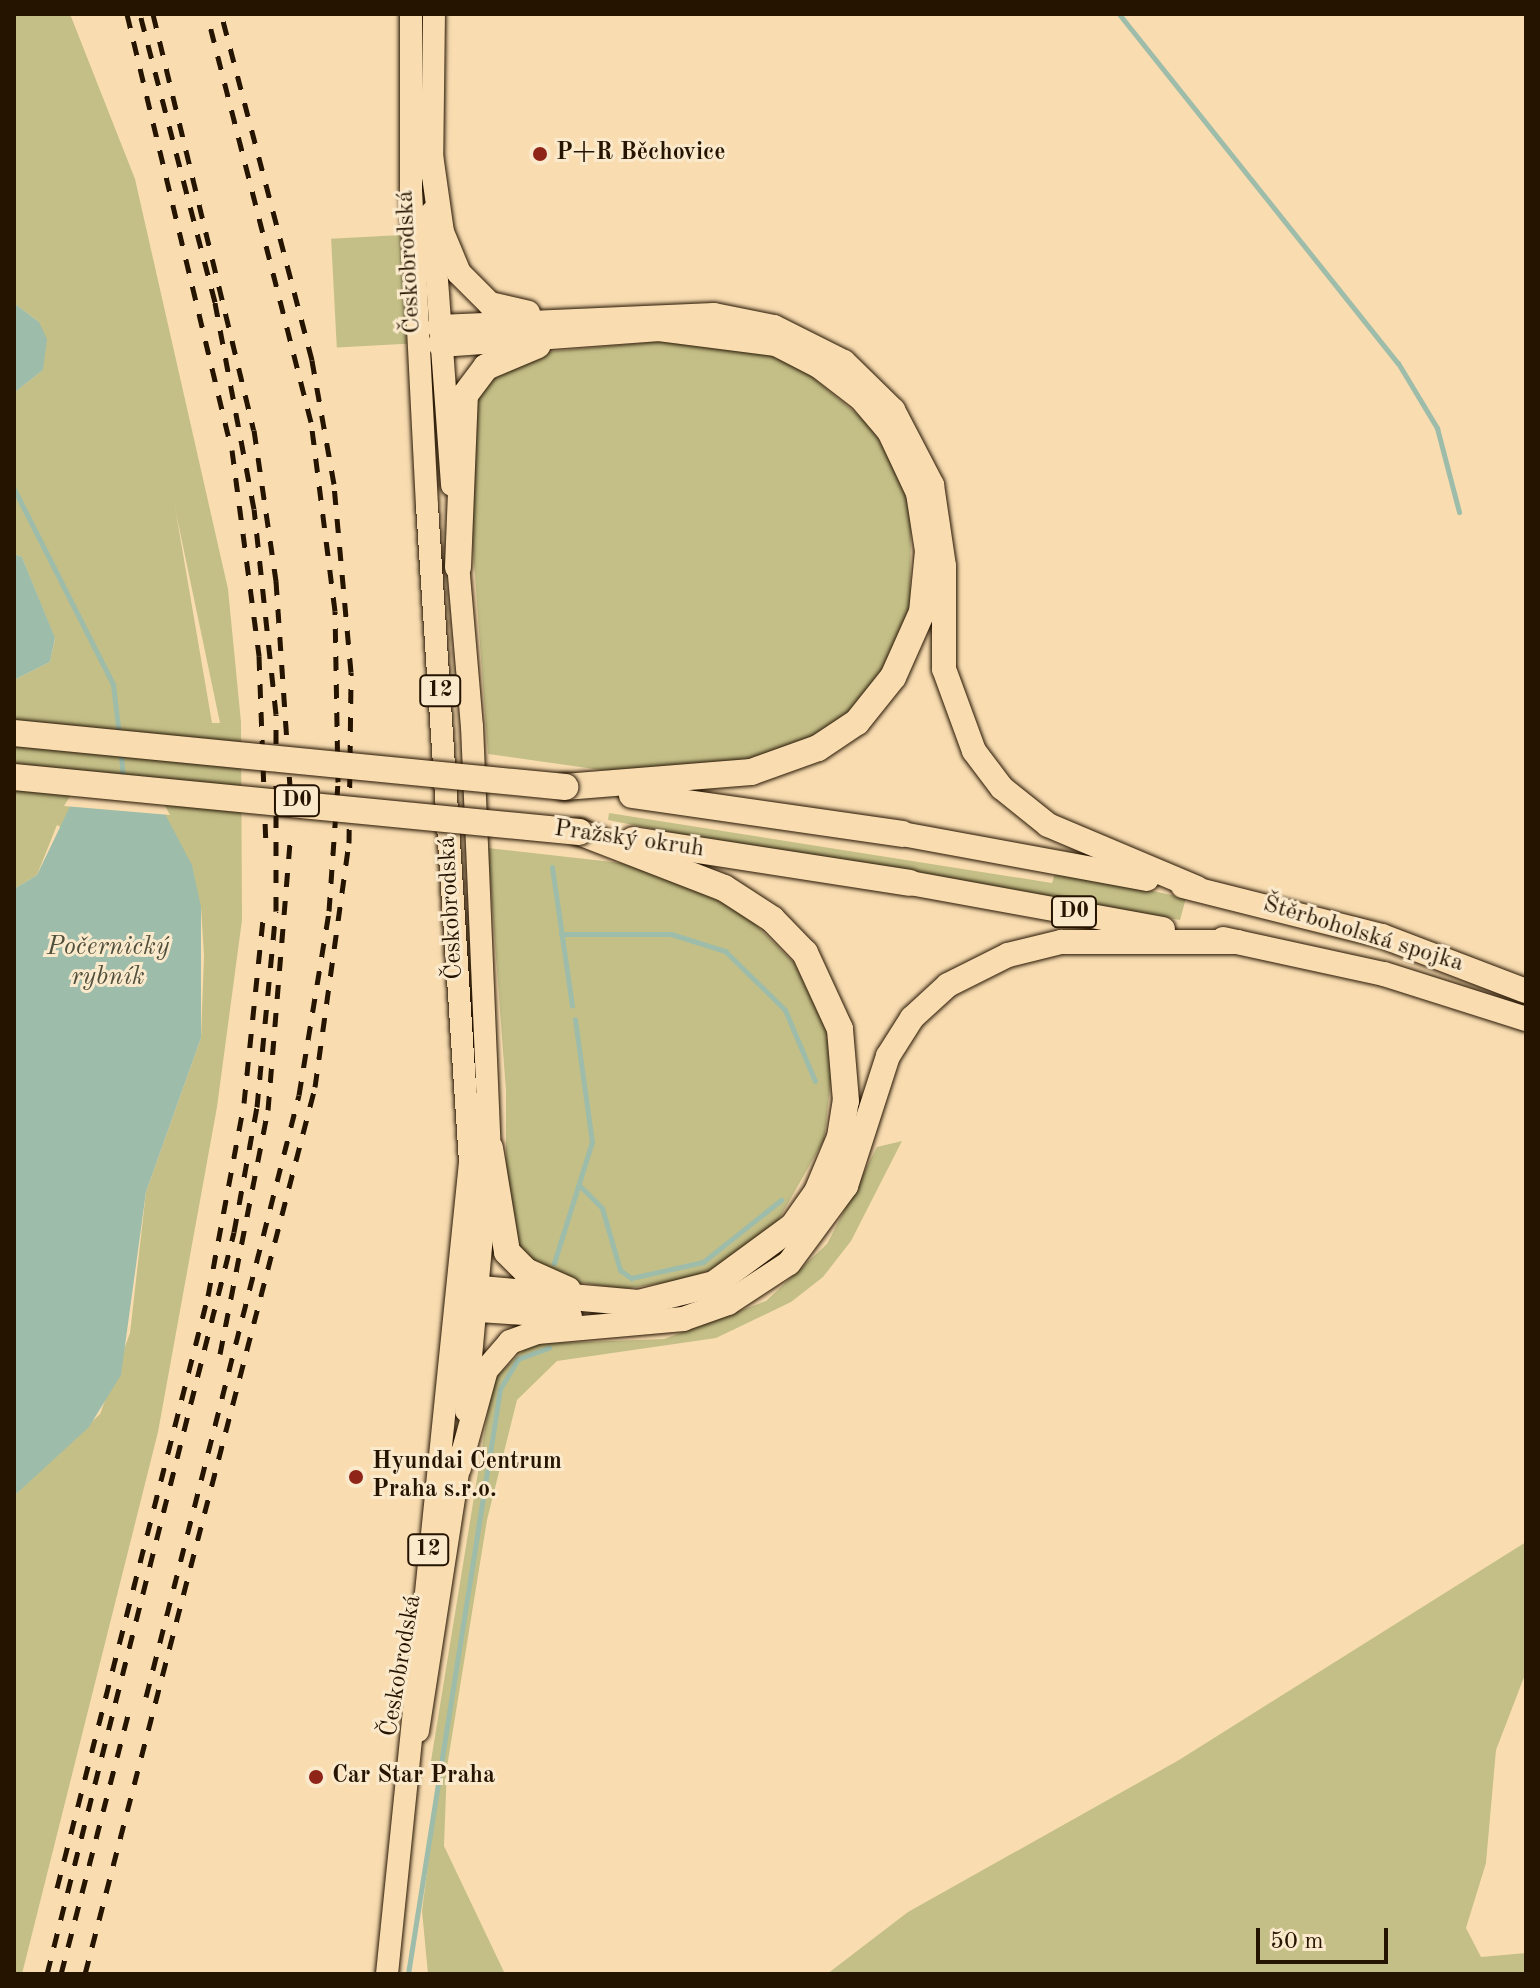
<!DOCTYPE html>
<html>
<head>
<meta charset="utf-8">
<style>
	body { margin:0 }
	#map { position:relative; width:1540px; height:1988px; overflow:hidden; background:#f9ddb1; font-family:"Old Standard TT",serif }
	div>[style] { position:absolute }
	.green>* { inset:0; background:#c4bf87; transform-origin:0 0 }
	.water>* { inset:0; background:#9ebcaa }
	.pier>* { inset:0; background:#f9ddb1 }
	.stream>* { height:5px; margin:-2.5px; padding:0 2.5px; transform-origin:2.5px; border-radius:2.5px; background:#9ebcaa }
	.roads { filter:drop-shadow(0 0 2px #251400) drop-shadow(0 0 2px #251400) }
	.primary>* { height:22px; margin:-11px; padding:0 11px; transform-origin:11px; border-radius:11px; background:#f9ddb1 }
	.trunk>* { height:24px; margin:-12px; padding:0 12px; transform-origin:12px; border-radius:12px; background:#f9ddb1 }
	.motorway>* { height:26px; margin:-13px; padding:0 13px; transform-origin:13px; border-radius:13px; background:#f9ddb1 }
	.rail>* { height:5px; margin-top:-2.5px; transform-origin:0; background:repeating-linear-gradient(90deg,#251400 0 14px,transparent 0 28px) }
	.bridges { filter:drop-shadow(0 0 2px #251400) drop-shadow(0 0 2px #251400) }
	.motorway-bridge>* { height:26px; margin:-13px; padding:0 13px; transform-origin:13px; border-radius:13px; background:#f9ddb1 }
	.dots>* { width:22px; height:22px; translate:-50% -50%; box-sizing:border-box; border:4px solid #fbe9cc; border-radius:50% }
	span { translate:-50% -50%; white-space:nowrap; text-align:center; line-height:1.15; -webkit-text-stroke:6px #fbe9cc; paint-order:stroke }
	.shield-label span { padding:2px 6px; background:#fbe9cc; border:2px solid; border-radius:6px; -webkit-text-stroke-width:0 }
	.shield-label { font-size:22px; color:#251400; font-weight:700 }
	.poi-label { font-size:24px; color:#251400; font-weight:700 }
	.left { translate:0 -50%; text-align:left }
	.street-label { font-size:24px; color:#251400 }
	.water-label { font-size:26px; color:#4f4f3c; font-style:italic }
	.frame { position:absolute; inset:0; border:16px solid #251400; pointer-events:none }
	.scale { position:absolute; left:1256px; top:1928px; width:132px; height:36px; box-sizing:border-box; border:4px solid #251400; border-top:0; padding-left:10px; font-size:24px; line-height:28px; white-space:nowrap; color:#251400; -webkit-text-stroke:6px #fbe9cc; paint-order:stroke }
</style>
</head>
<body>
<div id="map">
	<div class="green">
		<i style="clip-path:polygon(evenodd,14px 14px,70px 14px,135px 179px,228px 589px,241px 722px,242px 920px,217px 1107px,158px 1432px,22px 1974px,14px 1974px,14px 1496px,100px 1414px,130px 1333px,146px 1192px,201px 1038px,204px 956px,201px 907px,57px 825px,37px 875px,14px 889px,14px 680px,50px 662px,55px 639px,22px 557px,14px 554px,14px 393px,43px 370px,39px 322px,14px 303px,14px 14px,175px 507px,175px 508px,220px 723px,212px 723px,175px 507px)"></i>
		<i style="left:401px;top:235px;width:109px;height:70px;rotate:87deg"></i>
		<i style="clip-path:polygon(663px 341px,767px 354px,800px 367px,869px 424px,903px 480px,911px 510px,910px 611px,883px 673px,843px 718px,776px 757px,623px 773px,488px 754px,467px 467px,473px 406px,492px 375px,545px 352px)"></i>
		<i style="clip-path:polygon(609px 813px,1052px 883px,1056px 871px,1186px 898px,1180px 920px,685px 835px,608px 820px)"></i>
		<i style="clip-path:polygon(488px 848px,621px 863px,674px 879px,745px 914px,795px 964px,826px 1030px,833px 1063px,824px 1140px,775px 1226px,721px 1265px,690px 1279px,623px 1289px,571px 1281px,523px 1258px,506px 1222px,506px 1091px)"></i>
		<i style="clip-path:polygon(902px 1141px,851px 1241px,823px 1277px,791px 1302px,716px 1338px,557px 1361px,517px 1400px,487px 1520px,447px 1767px,444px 1846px,505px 1974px,428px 1974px,422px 1911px,440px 1771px,431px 1761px,493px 1380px,530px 1344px,664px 1339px,766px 1301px,827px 1244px,877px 1147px)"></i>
		<i style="clip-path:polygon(1526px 1542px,1526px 1672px,1496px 1750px,1486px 1863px,1466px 1928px,1481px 1957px,1526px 1953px,1526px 1974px,827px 1974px,908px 1912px,1179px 1760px)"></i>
	</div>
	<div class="water">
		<i style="clip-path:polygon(14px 303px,39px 322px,47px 339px,43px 370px,14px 393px)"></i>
		<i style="clip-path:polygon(14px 554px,22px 557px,55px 638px,50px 662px,14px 680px)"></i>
		<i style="clip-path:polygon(75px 796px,156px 797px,192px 865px,201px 907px,201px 1038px,146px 1192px,121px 1375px,89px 1427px,14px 1496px,14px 889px,37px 875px)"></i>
	</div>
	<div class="pier">
		<i style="clip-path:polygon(72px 793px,159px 794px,170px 815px,64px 806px)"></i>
	</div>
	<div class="stream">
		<i style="left:1119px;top:14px;width:447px;rotate:51.4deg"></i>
		<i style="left:1398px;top:363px;width:76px;rotate:59deg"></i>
		<i style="left:1437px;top:428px;width:87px;rotate:75.3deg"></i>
		<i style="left:14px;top:489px;width:219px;rotate:63.1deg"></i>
		<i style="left:113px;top:684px;width:51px;rotate:83.3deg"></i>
		<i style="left:121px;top:753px;width:26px;rotate:86deg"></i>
		<i style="left:552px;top:867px;width:140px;rotate:81.8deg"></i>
		<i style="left:561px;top:934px;width:110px"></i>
		<i style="left:671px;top:934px;width:57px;rotate:17.5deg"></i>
		<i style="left:725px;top:951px;width:84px;rotate:44.5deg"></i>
		<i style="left:785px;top:1010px;width:77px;rotate:67.1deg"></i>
		<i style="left:579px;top:1185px;width:33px;rotate:45deg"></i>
		<i style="left:602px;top:1208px;width:65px;rotate:73.8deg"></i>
		<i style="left:620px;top:1270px;width:14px;rotate:36deg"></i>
		<i style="left:631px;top:1278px;width:74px;rotate:-12.5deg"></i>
		<i style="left:703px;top:1262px;width:100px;rotate:-38.5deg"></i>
		<i style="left:554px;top:1263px;width:127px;rotate:-72.6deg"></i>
		<i style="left:592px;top:1142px;width:124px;rotate:-97.9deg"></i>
		<i style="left:408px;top:1974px;width:592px;rotate:-81.06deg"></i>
		<i style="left:500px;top:1389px;width:35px;rotate:-59deg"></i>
		<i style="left:518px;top:1359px;width:33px;rotate:-20deg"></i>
	</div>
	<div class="roads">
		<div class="primary">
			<i style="left:432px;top:174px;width:160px;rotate:-89.3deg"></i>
			<i style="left:432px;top:212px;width:274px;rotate:85.8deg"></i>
			<i style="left:457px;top:552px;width:175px;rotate:85.1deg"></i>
			<i style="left:472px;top:726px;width:422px;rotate:87.6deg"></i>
			<i style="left:490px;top:1148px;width:264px;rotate:95.2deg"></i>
			<i style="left:418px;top:1731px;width:281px;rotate:-81.2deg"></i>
			<i style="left:387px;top:1974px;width:816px;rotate:-84.16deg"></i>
			<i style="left:470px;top:1162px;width:657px;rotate:-93.75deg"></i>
			<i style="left:427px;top:506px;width:318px;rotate:-92.9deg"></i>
			<i style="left:411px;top:188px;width:174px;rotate:-90deg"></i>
		</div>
		<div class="trunk">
			<i style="left:431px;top:155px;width:78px;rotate:81.9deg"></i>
			<i style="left:442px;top:232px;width:44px;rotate:67.5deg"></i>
			<i style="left:459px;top:273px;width:44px;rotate:45deg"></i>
			<i style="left:490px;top:304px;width:39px;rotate:13deg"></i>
			<i style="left:439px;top:327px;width:275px;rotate:-2.5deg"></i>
			<i style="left:714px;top:315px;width:61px;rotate:11.3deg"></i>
			<i style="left:774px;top:327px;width:78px;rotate:26.6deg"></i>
			<i style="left:844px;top:362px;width:69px;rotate:44.4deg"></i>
			<i style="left:893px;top:410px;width:85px;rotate:62.5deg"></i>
			<i style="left:932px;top:485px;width:82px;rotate:81.6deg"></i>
			<i style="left:944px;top:566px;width:103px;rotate:90deg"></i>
			<i style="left:944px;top:669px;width:87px;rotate:69.9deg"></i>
			<i style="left:974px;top:751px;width:46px;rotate:52.9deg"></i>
			<i style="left:1002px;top:788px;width:59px;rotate:38.8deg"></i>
			<i style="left:1048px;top:825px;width:162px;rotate:22.9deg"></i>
			<i style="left:902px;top:834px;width:249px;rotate:10.4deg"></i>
			<i style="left:910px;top:883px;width:257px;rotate:10.3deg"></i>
			<i style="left:1183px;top:886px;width:205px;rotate:14.1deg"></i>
			<i style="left:1382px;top:936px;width:154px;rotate:20.9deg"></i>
			<i style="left:1223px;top:939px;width:165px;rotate:12.3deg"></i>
			<i style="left:1384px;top:974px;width:149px;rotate:17.6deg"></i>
			<i style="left:479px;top:1310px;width:91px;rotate:3.8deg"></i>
			<i style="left:459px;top:1468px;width:102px;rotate:-74.6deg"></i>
			<i style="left:486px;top:1370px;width:37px;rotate:-49deg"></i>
			<i style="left:510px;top:1342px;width:29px;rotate:-20deg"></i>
			<i style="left:537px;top:1332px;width:147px;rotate:-5.1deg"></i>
			<i style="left:683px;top:1319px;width:48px;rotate:-19.6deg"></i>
			<i style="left:728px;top:1303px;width:73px;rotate:-33.3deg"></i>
			<i style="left:789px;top:1263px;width:96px;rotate:-53.5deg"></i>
			<i style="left:846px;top:1186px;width:137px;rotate:-72.1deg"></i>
			<i style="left:888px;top:1056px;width:45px;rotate:-57.7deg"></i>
			<i style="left:912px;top:1018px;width:49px;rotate:-42.5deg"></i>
			<i style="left:948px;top:985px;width:67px;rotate:-26.6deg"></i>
			<i style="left:1008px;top:955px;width:55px;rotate:-13.8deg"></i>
			<i style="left:1061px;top:942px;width:177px"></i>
		</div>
		<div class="motorway">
			<i style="left:441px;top:344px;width:219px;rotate:-4.2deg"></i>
			<i style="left:659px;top:328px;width:118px;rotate:7.3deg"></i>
			<i style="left:776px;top:343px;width:48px;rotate:27.1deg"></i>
			<i style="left:819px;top:365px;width:54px;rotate:37.5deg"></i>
			<i style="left:862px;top:398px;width:43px;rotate:49.7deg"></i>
			<i style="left:890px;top:431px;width:68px;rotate:64.9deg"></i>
			<i style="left:919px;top:493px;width:59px;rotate:81.2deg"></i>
			<i style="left:928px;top:551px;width:61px;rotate:95.6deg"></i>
			<i style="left:922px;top:612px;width:71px;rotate:114deg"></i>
			<i style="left:893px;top:677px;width:58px;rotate:128.7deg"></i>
			<i style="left:857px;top:722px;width:47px;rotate:146.3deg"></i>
			<i style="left:818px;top:748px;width:71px;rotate:160.3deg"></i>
			<i style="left:751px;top:772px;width:187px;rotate:175.4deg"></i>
			<i style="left:458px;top:567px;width:172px;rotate:-87.7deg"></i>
			<i style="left:465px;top:395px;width:35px;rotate:-53deg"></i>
			<i style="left:486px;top:367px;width:56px;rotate:-22.9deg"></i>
			<i style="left:632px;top:795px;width:273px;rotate:8.2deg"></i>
			<i style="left:633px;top:840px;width:280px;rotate:8.8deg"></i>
			<i style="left:490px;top:1148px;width:105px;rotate:80.7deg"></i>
			<i style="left:507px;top:1252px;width:27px;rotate:45deg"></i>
			<i style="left:526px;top:1271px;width:46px;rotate:24.3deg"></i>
			<i style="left:481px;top:1289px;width:158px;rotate:5.1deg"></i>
			<i style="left:638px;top:1303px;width:78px;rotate:-14deg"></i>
			<i style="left:714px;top:1284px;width:98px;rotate:-36.3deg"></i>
			<i style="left:793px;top:1226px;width:42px;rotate:-54.8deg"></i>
			<i style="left:817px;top:1192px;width:60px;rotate:-67.3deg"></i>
			<i style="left:840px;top:1137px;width:36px;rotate:-81deg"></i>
			<i style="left:846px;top:1101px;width:72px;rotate:-94.8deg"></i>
			<i style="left:840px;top:1029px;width:84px;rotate:-114.7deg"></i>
			<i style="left:805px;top:953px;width:47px;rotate:-134.1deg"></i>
			<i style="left:772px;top:919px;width:57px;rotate:-147.1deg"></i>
			<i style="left:724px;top:888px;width:155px;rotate:-158.9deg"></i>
		</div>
	</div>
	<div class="rail">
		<i style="left:127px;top:14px;width:448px;rotate:76.5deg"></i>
		<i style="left:232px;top:450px;width:208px;rotate:82.5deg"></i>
		<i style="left:259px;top:656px;width:187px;rotate:87.9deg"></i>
		<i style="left:153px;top:14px;width:428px;rotate:76.4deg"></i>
		<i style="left:254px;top:430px;width:153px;rotate:81.7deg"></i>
		<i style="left:276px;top:581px;width:207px;rotate:86.1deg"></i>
		<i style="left:220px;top:1354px;width:249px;rotate:-78.9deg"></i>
		<i style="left:268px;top:1110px;width:267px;rotate:-85.3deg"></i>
		<i style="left:146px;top:1697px;width:621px;rotate:-75.74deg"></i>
		<i style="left:299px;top:1095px;width:186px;rotate:-80.7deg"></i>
		<i style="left:329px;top:911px;width:129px;rotate:-86deg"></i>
		<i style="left:338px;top:782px;width:171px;rotate:-91deg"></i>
		<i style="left:335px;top:611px;width:191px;rotate:-97.2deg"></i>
		<i style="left:311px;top:422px;width:421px;rotate:-104.3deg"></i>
		<i style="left:57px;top:1888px;width:611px;rotate:-75.69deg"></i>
		<i style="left:208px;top:1296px;width:196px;rotate:-79.4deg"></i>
		<i style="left:244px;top:1103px;width:193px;rotate:-84.1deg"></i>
		<i style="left:47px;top:1974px;width:765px;rotate:-75.85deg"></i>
		<i style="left:234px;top:1232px;width:127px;rotate:-79.6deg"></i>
		<i style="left:257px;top:1107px;width:197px;rotate:-84.5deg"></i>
		<i style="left:276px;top:911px;width:197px;rotate:-90deg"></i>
		<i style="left:276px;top:714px;width:206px;rotate:-96.1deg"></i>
		<i style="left:254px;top:509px;width:211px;rotate:-100.7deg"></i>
		<i style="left:215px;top:302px;width:298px;rotate:-104.6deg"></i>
		<i style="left:61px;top:1974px;width:268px;rotate:-75.5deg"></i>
		<i style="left:85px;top:1974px;width:916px;rotate:-75.46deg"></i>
		<i style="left:315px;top:1087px;width:246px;rotate:-82.1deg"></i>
		<i style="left:349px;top:843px;width:171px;rotate:-89.3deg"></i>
		<i style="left:351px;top:672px;width:189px;rotate:-95.2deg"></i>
		<i style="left:334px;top:484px;width:126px;rotate:-100.1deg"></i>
		<i style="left:312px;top:360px;width:358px;rotate:-104.7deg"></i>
	</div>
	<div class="bridges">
		<div class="motorway-bridge">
			<i style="left:14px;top:733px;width:554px;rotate:5.6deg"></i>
			<i style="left:14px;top:777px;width:568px;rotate:5.56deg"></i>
		</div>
	</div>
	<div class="dots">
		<i style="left:540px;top:154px;background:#8f2418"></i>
		<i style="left:356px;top:1477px;background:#8f2418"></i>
		<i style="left:316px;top:1777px;background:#8f2418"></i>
	</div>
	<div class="shield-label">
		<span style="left:440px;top:691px">12</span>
		<span style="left:297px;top:801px">D0</span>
		<span style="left:1074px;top:912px">D0</span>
		<span style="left:428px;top:1550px">12</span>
	</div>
	<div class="poi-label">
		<span class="left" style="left:556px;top:154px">P+R Běchovice</span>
		<span class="left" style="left:372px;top:1477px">Hyundai Centrum<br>Praha s.r.o.</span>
		<span class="left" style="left:332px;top:1777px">Car Star Praha</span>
	</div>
	<div class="street-label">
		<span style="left:410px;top:262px;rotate:-93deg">Českobrodská</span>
		<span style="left:629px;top:840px;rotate:8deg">Pražský okruh</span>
		<span style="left:452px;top:908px;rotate:-93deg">Českobrodská</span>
		<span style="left:1363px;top:935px;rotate:17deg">Štěrboholská spojka</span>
		<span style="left:402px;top:1666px;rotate:-80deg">Českobrodská</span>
	</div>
	<div class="water-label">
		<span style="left:108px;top:963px">Počernický<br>rybník</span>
	</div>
	<div class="frame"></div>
	<div class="scale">50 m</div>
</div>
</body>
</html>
